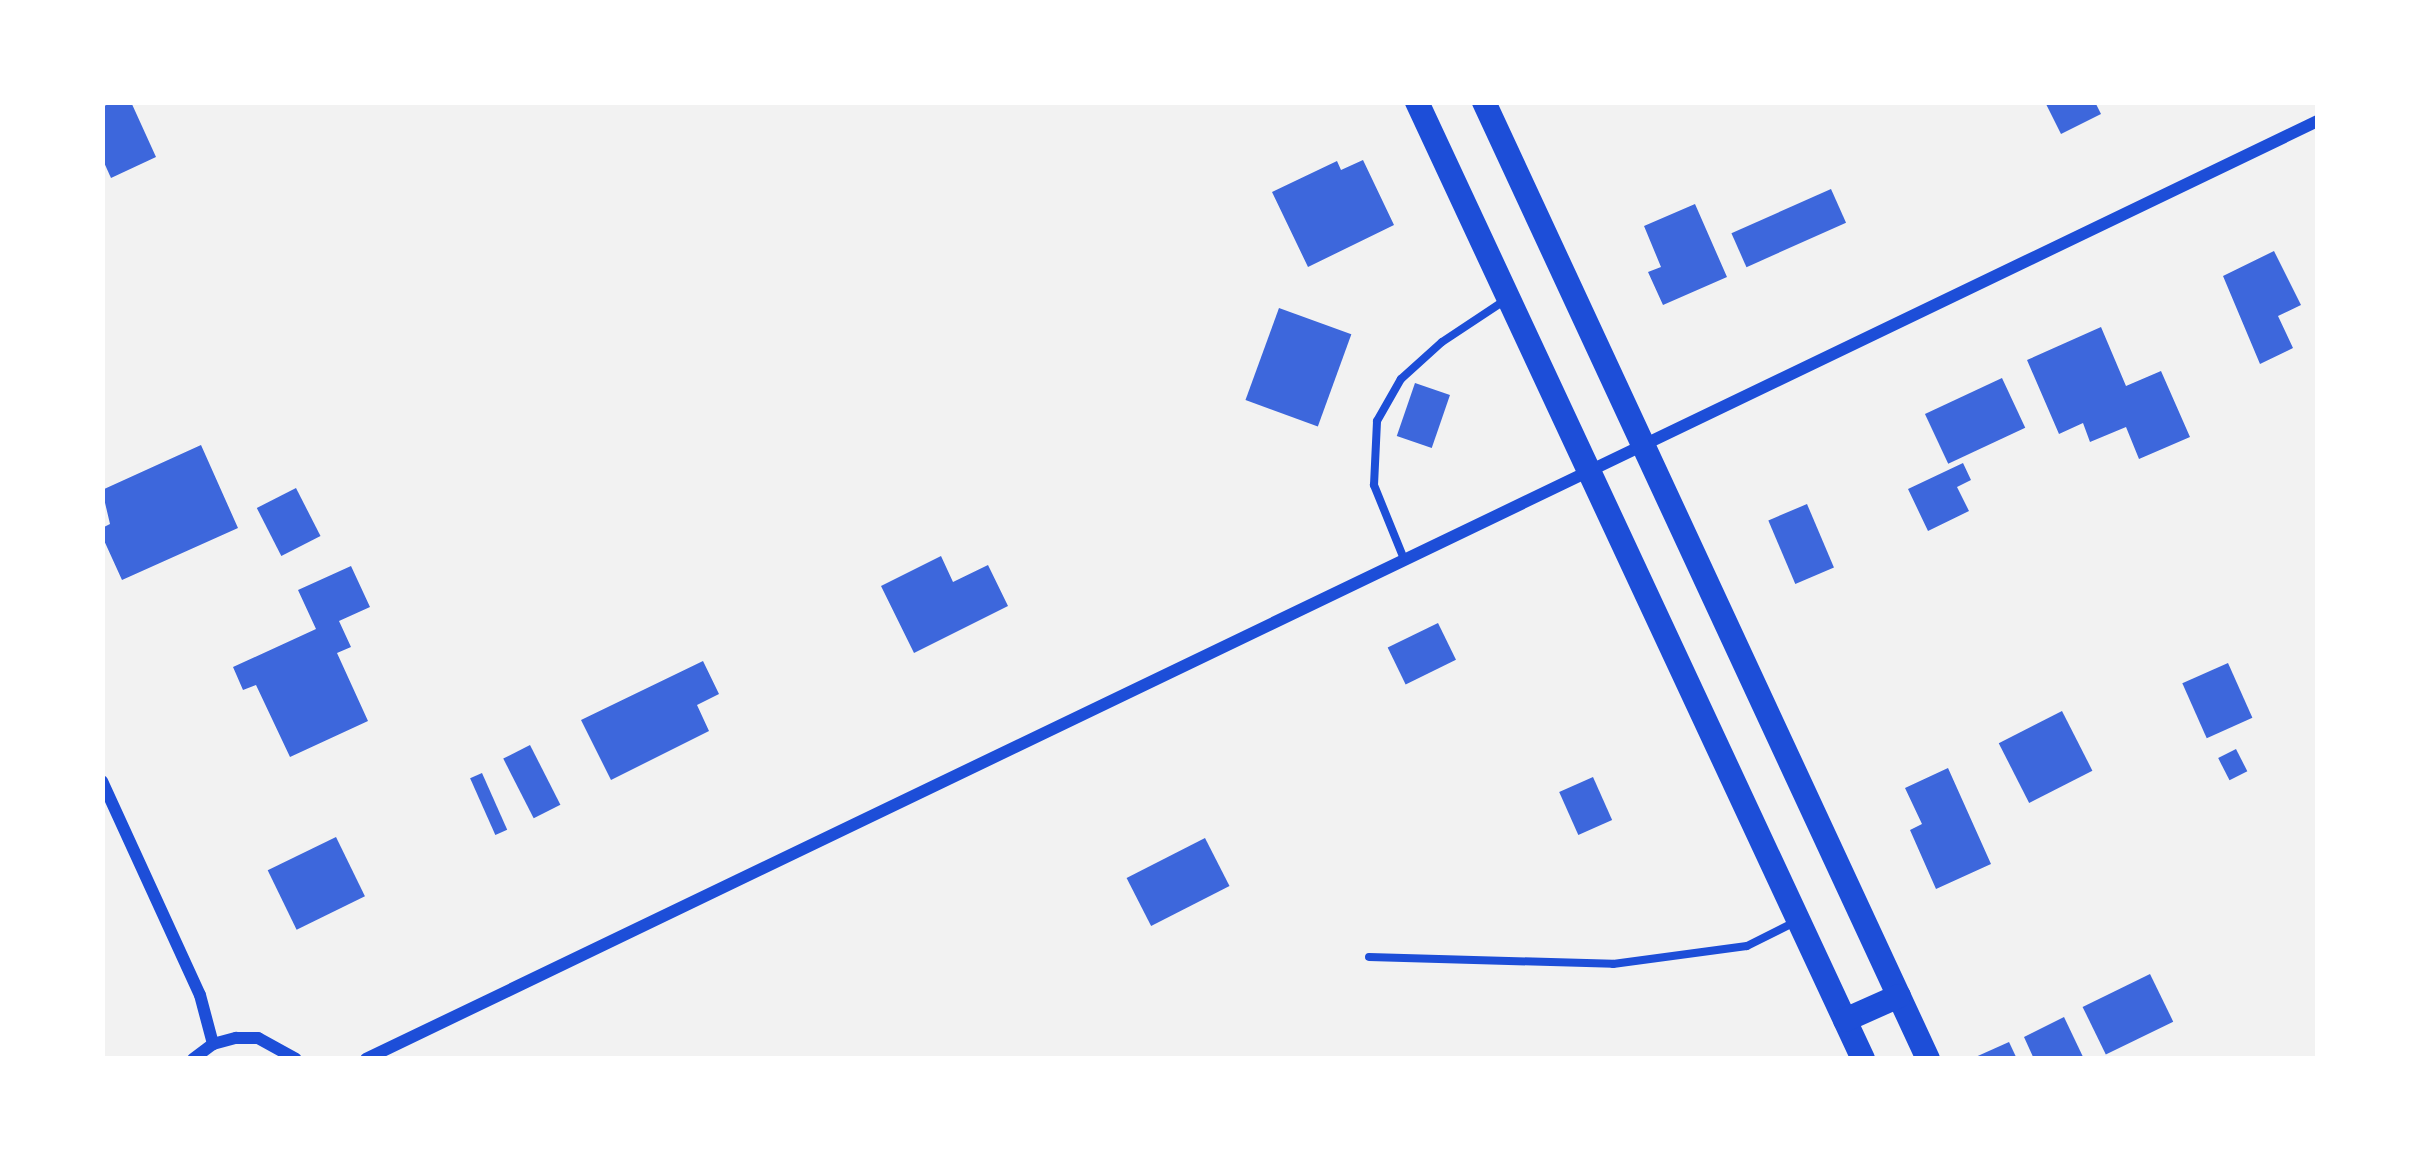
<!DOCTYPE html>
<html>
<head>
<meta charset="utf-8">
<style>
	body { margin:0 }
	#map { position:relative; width:2420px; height:1161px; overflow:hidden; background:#f2f2f2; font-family:"Varela Round",sans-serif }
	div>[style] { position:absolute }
	.building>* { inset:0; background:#3d67dc; transform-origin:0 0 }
	.service>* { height:8px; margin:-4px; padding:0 4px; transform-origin:4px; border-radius:4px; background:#1d4ed8 }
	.minor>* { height:12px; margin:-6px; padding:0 6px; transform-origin:6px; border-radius:6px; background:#1d4ed8 }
	.secondary>* { height:24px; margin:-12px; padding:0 12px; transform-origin:12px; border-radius:12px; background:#1d4ed8 }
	span { translate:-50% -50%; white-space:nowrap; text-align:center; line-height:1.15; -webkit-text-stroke:9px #fff; paint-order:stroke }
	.frame { position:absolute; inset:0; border:105px solid #fff; pointer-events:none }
</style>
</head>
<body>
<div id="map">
	<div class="building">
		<i style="clip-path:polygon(113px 102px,131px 102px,156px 157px,111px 178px,102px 158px,102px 107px)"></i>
		<i style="clip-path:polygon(2045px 102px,2095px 102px,2101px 114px,2061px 134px)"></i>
		<i style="clip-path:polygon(1363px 160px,1394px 225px,1308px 267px,1272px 192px,1337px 161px,1341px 170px)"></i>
		<i style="left:1831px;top:189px;width:37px;height:109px;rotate:66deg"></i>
		<i style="clip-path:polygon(1695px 204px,1727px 277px,1663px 305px,1648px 272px,1661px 267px,1644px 226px)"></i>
		<i style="clip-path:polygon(2274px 251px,2301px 305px,2278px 316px,2293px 348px,2260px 364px,2223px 276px)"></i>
		<i style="left:1279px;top:308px;width:77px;height:98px;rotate:20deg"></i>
		<i style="clip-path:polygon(2101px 327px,2126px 386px,2161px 371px,2190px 437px,2139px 459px,2126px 427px,2090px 442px,2083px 423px,2059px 434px,2027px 360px)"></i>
		<i style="left:2002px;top:378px;width:55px;height:85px;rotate:65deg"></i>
		<i style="left:1415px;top:383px;width:37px;height:56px;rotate:19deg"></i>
		<i style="clip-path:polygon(201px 445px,238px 528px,122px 580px,102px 536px,102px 528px,110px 524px,102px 490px)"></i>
		<i style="clip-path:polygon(1963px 463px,1971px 480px,1957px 487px,1969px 511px,1928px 531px,1908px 489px)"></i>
		<i style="left:296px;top:488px;width:54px;height:44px;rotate:63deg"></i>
		<i style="left:1807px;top:504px;width:69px;height:42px;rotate:67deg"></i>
		<i style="clip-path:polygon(941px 556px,953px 582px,988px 565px,1008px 606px,914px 653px,881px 586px)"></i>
		<i style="clip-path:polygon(351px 566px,370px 607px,339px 621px,351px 647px,337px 653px,368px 721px,290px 757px,256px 685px,243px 690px,233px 667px,316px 629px,298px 590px)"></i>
		<i style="left:1438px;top:623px;width:41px;height:56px;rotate:64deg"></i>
		<i style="clip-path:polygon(703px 661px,719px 694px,697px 705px,709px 731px,611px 780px,581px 720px)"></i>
		<i style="left:2228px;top:663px;width:60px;height:50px;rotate:66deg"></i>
		<i style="left:2062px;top:711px;width:67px;height:71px;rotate:63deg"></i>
		<i style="left:530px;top:745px;width:67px;height:30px;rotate:63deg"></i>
		<i style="left:2236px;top:749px;width:25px;height:20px;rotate:63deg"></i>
		<i style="clip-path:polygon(1948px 768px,1991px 864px,1936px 889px,1910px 830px,1922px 824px,1905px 788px)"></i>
		<i style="left:482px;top:773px;width:62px;height:13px;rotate:66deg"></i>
		<i style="left:1593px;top:777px;width:47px;height:37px;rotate:66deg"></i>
		<i style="left:336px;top:837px;width:66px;height:76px;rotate:64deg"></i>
		<i style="left:1205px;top:838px;width:54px;height:88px;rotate:63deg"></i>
		<i style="left:2150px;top:974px;width:53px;height:75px;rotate:64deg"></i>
		<i style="clip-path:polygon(2064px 1017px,2084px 1059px,2034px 1059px,2024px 1037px)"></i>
		<i style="clip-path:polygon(2009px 1042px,2017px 1059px,1971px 1059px)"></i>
	</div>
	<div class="service">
		<i style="left:1404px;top:559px;width:80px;rotate:-112.1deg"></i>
		<i style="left:1374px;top:485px;width:64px;rotate:-87.3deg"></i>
		<i style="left:1377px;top:421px;width:48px;rotate:-60.3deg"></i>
		<i style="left:1401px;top:379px;width:55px;rotate:-42.1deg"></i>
		<i style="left:1442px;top:342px;width:78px;rotate:-33.5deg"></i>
		<i style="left:1369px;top:957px;width:244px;rotate:1.6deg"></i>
		<i style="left:1613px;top:964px;width:135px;rotate:-7.7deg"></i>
		<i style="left:1747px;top:946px;width:56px;rotate:-26.6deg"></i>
	</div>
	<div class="minor">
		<i style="left:102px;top:781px;width:235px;rotate:65.4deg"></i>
		<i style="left:200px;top:995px;width:51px;rotate:75.1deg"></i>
		<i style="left:193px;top:1059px;width:25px;rotate:-37deg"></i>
		<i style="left:213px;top:1044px;width:24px;rotate:-15deg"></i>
		<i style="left:236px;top:1038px;width:22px"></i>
		<i style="left:258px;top:1038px;width:43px;rotate:28.9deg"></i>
		<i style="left:366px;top:1059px;width:2166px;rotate:-25.67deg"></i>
	</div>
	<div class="secondary">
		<i style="left:1417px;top:102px;width:1056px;rotate:65.01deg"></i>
		<i style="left:1484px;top:102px;width:1055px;rotate:65.11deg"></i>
		<i style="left:1845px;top:1020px;width:59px;rotate:-24deg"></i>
	</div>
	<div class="frame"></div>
</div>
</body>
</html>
